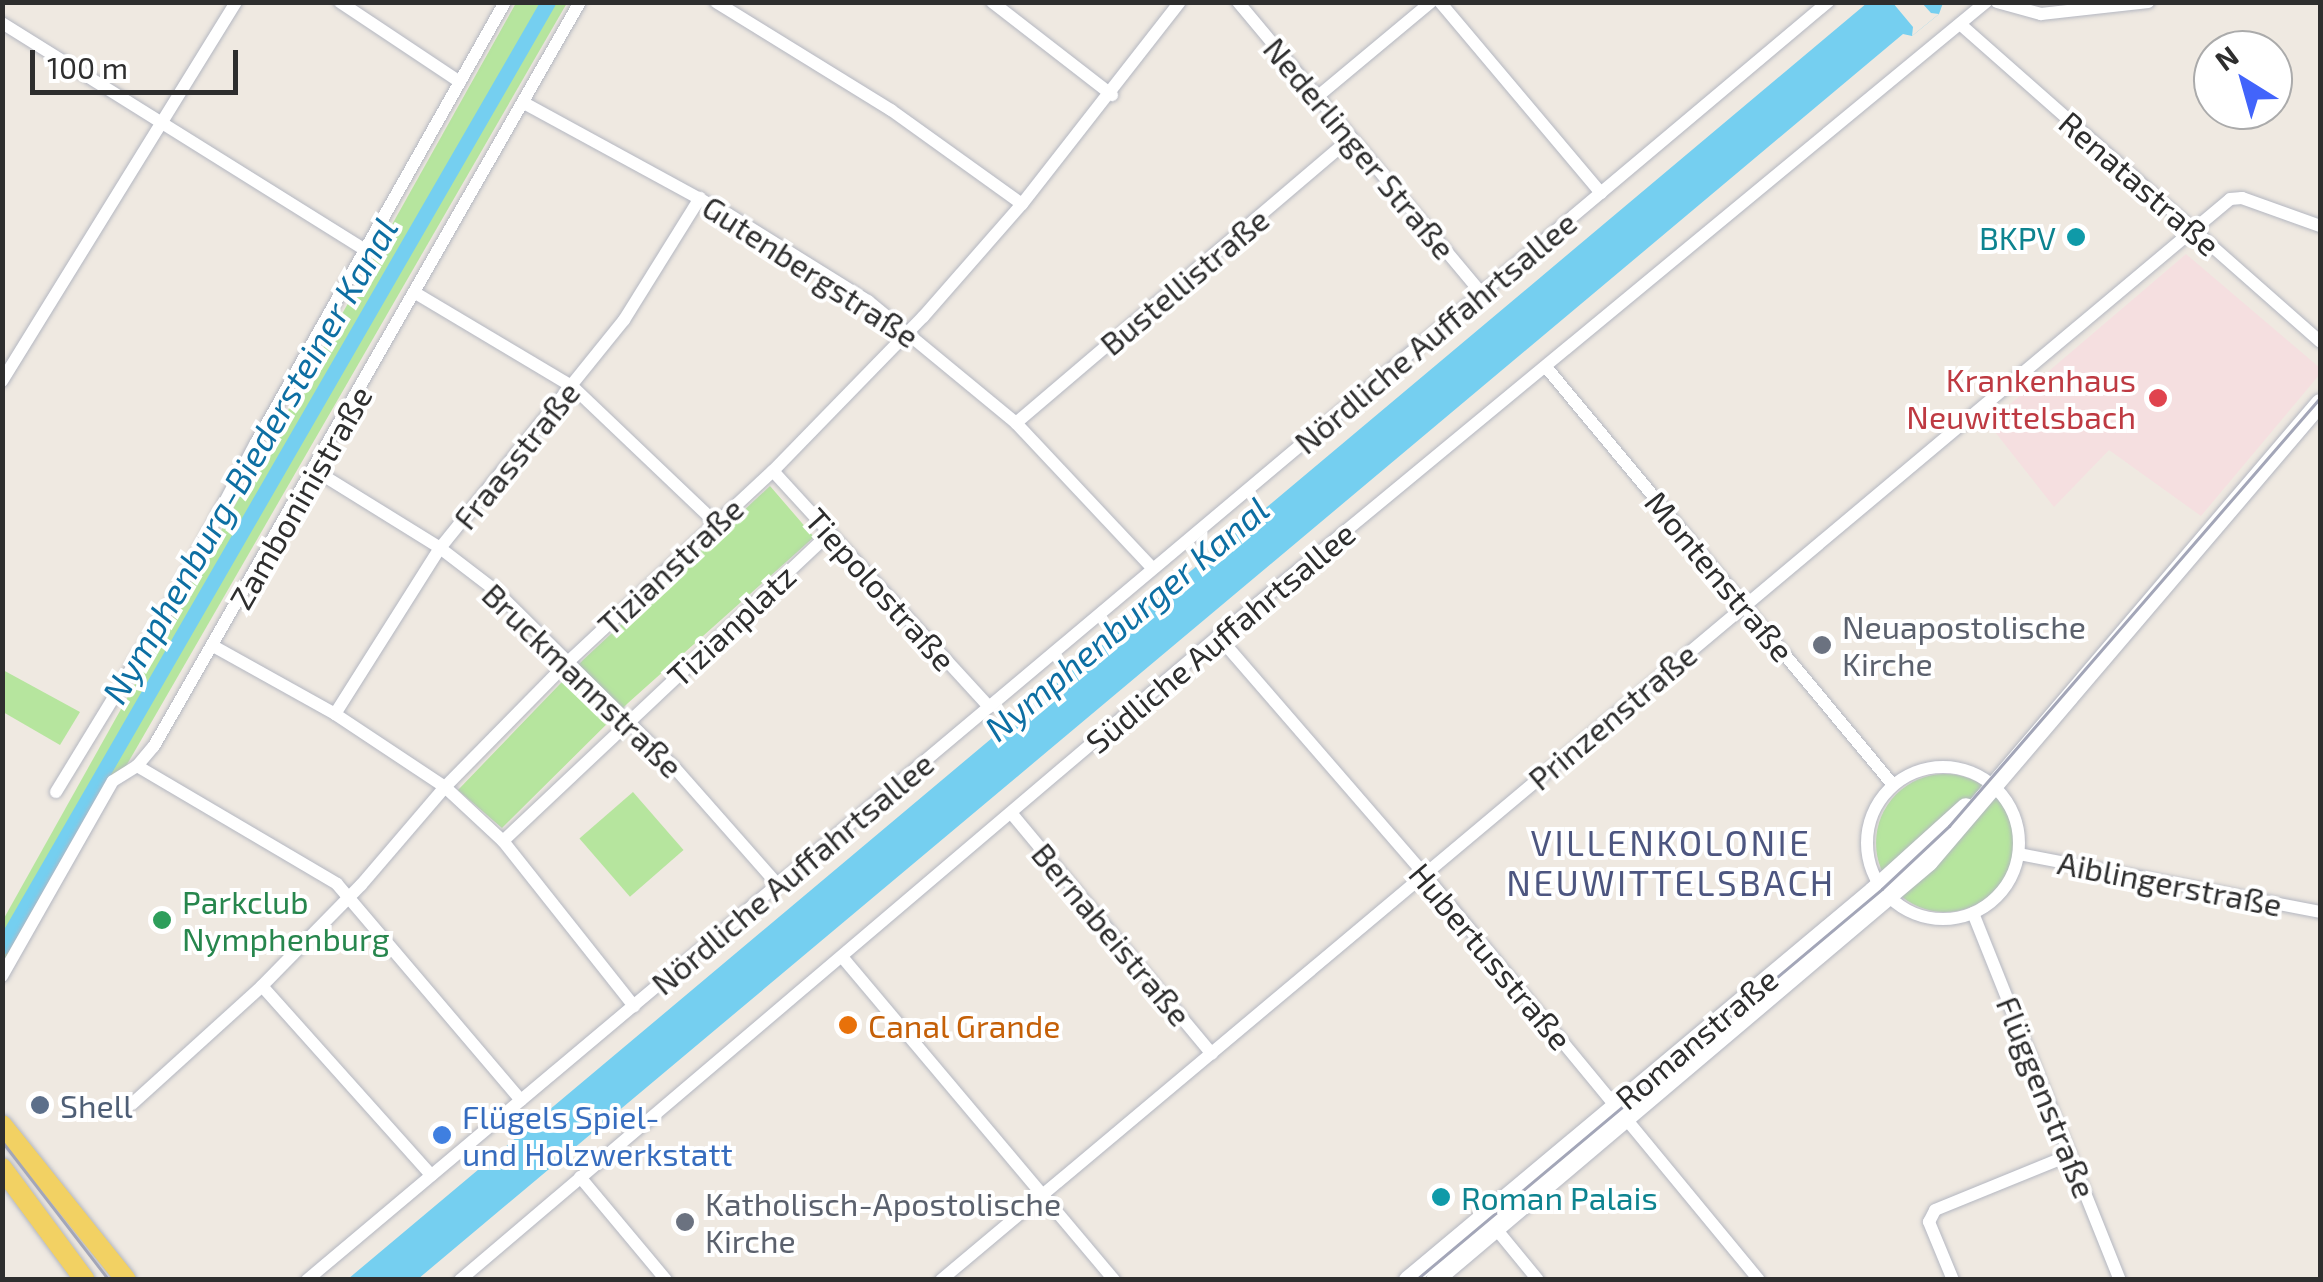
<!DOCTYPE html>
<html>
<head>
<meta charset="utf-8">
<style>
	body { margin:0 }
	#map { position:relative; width:2323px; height:1282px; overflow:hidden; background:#efe9e1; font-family:"Exo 2",sans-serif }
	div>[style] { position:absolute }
	.medical>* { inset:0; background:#f5dfe0 }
	.green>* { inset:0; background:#b6e59e; transform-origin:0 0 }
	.round { border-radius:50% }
	.water>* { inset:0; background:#75cff0 }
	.pier>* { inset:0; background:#efe9e1 }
	.canal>* { height:15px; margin:-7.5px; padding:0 7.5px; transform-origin:7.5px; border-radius:7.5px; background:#75cff0 }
	.roads { filter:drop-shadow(0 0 2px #b4b7c1) drop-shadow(0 0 2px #b4b7c1) }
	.minor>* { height:12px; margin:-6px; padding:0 6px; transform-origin:6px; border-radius:6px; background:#fff }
	.minor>.ring { margin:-6px; padding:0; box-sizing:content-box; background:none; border:12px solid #fff; border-radius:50% }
	.secondary>* { height:18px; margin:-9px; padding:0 9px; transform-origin:9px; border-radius:9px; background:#fff }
	.primary>* { height:20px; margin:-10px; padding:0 10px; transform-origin:10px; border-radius:10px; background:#f2d163 }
	.tram>* { height:2.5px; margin:-1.25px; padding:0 1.25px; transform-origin:1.25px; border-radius:1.25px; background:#a3a6b8 }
	.dots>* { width:28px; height:28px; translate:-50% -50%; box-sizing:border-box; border:5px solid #fff; border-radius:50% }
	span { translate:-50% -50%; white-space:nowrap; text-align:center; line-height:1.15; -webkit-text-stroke:8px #fff; paint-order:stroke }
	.street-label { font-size:32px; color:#2e2e2e }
	.culture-label { font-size:32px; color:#0d838f }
	.right { translate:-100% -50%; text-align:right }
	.left { translate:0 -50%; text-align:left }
	.health-label { font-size:32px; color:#be3a42 }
	.worship-label { font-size:32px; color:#5b616d }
	.leisure-label { font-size:32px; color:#27864d }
	.food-label { font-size:32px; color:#c56008 }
	.service-label { font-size:32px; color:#4e5e75 }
	.shop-label { font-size:32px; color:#366cbe }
	.water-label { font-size:35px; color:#0d6fa3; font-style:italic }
	.neighbourhood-label { font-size:35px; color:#4d5680; letter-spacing:2.5px }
	.frame { position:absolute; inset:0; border:5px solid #2e2e2e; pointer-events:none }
	.north { position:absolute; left:2193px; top:30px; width:100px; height:100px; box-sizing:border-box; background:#fff; border:2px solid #ababab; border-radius:50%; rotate:323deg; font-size:28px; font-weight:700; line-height:40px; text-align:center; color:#2e2e2e }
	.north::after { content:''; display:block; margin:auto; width:35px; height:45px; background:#4264fb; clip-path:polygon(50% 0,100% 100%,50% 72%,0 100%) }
	.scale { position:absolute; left:30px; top:50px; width:208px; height:45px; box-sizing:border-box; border:5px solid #2e2e2e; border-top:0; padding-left:12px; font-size:30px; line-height:35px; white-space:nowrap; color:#2e2e2e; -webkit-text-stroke:8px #fff; paint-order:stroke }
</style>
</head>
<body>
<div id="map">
	<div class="medical">
		<i style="clip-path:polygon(2186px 254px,2320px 368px,2320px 374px,2201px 516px,2109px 450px,2054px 507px,1988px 423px)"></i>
	</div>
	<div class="green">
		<i style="clip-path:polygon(516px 3px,567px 3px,3px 979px,3px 920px)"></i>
		<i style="clip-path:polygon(770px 486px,814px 537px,628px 703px,502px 828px,458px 790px,583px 660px)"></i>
		<i style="clip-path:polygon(3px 670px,80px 712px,60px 745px,3px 712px)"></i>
		<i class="round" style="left:1876px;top:774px;width:138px;height:138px"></i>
		<i style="left:633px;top:792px;width:77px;height:71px;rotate:49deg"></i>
	</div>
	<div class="water">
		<i style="clip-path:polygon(1867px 3px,1943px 3px,1939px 14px,1912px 36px,1903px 34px,418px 1279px,348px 1279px)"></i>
	</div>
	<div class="pier">
		<i style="clip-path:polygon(1893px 3px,1922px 3px,1931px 13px,1939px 14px,1912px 36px,1913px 27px)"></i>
	</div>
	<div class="canal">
		<i style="left:2px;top:947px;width:1091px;rotate:-59.98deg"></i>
	</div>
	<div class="roads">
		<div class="minor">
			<i style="left:340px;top:2px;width:144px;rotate:33.7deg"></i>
			<i style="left:716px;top:2px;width:206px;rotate:31.7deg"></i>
			<i style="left:891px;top:110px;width:161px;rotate:35.7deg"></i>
			<i style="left:992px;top:2px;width:152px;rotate:37.8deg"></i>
			<i style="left:1238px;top:2px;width:381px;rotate:50.1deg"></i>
			<i style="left:1440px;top:2px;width:250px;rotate:49.9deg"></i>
			<i style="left:1997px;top:2px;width:46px;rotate:15.3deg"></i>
			<i style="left:2041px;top:14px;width:108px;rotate:-6.4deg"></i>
			<i style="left:2px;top:23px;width:430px;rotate:32deg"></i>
			<i style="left:1960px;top:24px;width:480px;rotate:41.4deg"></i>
			<i style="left:1317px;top:97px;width:148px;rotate:-39.8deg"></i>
			<i style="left:524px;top:103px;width:232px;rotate:28.6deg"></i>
			<i style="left:728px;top:214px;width:165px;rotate:31.9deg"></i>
			<i style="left:868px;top:301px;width:192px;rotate:39.5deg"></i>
			<i style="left:1016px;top:423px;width:197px;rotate:46.8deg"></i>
			<i style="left:417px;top:294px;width:182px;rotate:30.8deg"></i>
			<i style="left:573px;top:387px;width:199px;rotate:43.6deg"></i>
			<i style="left:1546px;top:367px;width:543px;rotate:50.3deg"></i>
			<i style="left:2px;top:381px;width:445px;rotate:-58.3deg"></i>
			<i style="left:1016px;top:423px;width:440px;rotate:-40.4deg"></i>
			<i style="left:316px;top:471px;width:146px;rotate:31.8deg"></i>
			<i style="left:440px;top:548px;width:69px;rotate:37.4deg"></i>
			<i style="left:495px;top:590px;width:252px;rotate:44.7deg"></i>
			<i style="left:674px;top:767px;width:156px;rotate:48.6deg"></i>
			<i style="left:773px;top:471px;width:320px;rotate:47.5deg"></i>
			<i style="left:1218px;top:636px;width:315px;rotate:49.1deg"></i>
			<i style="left:1424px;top:874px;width:526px;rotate:50.47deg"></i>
			<i style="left:213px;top:646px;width:140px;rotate:29.1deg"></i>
			<i style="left:335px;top:714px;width:132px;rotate:33.6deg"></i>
			<i style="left:445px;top:787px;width:79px;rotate:43deg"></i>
			<i style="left:503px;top:841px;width:211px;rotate:51.6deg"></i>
			<i style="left:335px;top:714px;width:196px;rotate:-57.7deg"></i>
			<i style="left:440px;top:548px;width:293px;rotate:-51.1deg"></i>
			<i style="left:624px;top:320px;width:144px;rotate:-58.1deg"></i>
			<i style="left:137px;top:766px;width:232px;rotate:30.5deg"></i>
			<i style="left:337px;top:884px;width:284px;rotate:49.6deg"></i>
			<i class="ring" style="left:1867px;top:767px;width:140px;height:140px"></i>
			<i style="left:56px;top:792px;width:228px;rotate:-58.6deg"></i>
			<i style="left:175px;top:597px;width:174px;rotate:-62.3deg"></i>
			<i style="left:256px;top:443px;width:506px;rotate:-60.55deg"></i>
			<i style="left:1012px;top:814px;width:312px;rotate:50.2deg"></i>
			<i style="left:503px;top:841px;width:449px;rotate:-43.3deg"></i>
			<i style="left:2019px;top:854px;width:307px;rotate:10.9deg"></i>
			<i style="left:1973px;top:913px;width:395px;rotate:68.2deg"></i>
			<i style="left:843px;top:958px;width:421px;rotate:49.9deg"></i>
			<i style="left:2px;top:976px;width:224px;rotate:-60.4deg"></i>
			<i style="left:113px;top:781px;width:28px;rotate:-32deg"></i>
			<i style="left:137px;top:766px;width:26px;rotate:-50deg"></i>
			<i style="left:154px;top:746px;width:857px;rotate:-60.21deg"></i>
			<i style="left:262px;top:986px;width:254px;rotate:48.2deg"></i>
			<i style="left:132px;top:1104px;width:176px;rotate:-42.2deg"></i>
			<i style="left:262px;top:986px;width:141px;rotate:-45.6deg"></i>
			<i style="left:361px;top:885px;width:129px;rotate:-49.4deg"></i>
			<i style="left:445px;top:787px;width:178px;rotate:-45.5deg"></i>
			<i style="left:570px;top:660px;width:277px;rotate:-43deg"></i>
			<i style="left:773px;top:471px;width:215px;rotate:-45.8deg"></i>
			<i style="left:923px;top:317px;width:150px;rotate:-48.8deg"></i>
			<i style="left:1022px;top:204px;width:256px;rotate:-52deg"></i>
			<i style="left:580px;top:1177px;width:134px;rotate:50.1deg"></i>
			<i style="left:1492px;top:1224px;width:72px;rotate:50.6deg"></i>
			<i style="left:307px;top:1280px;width:1987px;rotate:-40.04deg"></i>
			<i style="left:460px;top:1280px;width:992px;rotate:-40.34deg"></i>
			<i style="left:1216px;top:638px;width:999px;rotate:-39.56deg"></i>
			<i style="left:941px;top:1280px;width:1682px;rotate:-39.98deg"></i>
			<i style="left:2230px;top:199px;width:12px;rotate:-5deg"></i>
			<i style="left:2242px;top:198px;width:83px;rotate:19.7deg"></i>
			<i style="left:1953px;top:1280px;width:63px;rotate:-112.5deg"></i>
			<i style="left:1929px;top:1222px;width:13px;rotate:-63deg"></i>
			<i style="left:1935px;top:1210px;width:146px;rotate:-22.2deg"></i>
		</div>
		<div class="secondary">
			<i style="left:1408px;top:1280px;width:606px;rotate:-39.91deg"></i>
			<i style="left:1873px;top:891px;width:125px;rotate:-42.1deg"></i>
			<i style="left:1435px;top:1280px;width:647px;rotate:-40.24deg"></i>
			<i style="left:1929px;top:862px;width:603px;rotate:-49.57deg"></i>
		</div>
		<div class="primary">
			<i style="left:2px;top:1125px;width:198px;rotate:51.3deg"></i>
			<i style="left:2px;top:1168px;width:139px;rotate:53.5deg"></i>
		</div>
	</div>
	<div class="tram">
		<i style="left:2px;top:1141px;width:175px;rotate:52.4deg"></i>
		<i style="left:1416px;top:1280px;width:608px;rotate:-40deg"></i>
		<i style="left:1882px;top:889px;width:92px;rotate:-43.2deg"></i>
		<i style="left:1949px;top:826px;width:566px;rotate:-49.08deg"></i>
	</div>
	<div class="dots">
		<i style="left:2076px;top:237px;background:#0f9aa8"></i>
		<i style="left:2158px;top:398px;background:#e0444e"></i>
		<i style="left:1822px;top:645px;background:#6b7280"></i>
		<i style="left:162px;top:920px;background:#2e9e5b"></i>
		<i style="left:848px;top:1025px;background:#e8710a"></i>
		<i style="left:40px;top:1105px;background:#5c6f8a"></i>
		<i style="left:442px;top:1135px;background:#3f7fe0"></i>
		<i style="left:1441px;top:1197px;background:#0f9aa8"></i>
		<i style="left:685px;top:1222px;background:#6b7280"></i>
	</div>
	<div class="street-label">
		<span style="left:1360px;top:148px;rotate:50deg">Nederlinger Straße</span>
		<span style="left:2140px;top:183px;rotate:41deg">Renatastraße</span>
		<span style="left:811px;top:271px;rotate:33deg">Gutenbergstraße</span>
		<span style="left:1184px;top:281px;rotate:-40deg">Bustellistraße</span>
		<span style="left:1435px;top:332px;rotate:-40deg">Nördliche Auffahrtsallee</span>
		<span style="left:516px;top:455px;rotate:-51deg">Fraasstraße</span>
		<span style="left:300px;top:497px;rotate:-60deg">Zamboninistraße</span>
		<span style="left:670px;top:566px;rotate:-43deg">Tizianstraße</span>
		<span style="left:1720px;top:576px;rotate:50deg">Montenstraße</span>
		<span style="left:881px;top:589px;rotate:48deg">Tiepolostraße</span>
		<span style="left:731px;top:625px;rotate:-43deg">Tizianplatz</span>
		<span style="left:1220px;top:637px;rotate:-40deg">Südliche Auffahrtsallee</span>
		<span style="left:583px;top:680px;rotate:44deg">Bruckmannstraße</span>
		<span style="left:1612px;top:716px;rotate:-40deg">Prinzenstraße</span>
		<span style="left:792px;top:873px;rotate:-40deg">Nördliche Auffahrtsallee</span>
		<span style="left:2170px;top:883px;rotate:11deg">Aiblingerstraße</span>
		<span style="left:1112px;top:934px;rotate:50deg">Bernabeistraße</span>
		<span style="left:1491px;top:956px;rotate:50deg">Hubertusstraße</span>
		<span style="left:1696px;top:1038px;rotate:-40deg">Romanstraße</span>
		<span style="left:2047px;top:1097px;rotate:68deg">Flüggenstraße</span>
	</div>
	<div class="culture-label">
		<span class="right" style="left:2056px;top:237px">BKPV</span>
		<span class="left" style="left:1461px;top:1197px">Roman Palais</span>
	</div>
	<div class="health-label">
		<span class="right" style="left:2136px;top:398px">Krankenhaus<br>Neuwittelsbach</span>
	</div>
	<div class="worship-label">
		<span class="left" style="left:1842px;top:645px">Neuapostolische<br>Kirche</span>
		<span class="left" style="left:705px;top:1222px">Katholisch-Apostolische<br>Kirche</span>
	</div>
	<div class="leisure-label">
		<span class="left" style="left:182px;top:920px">Parkclub<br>Nymphenburg</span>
	</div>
	<div class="food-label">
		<span class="left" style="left:868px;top:1025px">Canal Grande</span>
	</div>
	<div class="service-label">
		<span class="left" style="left:60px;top:1105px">Shell</span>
	</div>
	<div class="shop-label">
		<span class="left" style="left:462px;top:1135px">Flügels Spiel-<br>und Holzwerkstatt</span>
	</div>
	<div class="water-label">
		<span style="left:249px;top:460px;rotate:-60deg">Nymphenburg-Biedersteiner Kanal</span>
		<span style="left:1126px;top:618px;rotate:-40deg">Nymphenburger Kanal</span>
	</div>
	<div class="neighbourhood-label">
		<span style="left:1671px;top:862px">VILLENKOLONIE<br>NEUWITTELSBACH</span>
	</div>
	<div class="frame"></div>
	<div class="north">N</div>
	<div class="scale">100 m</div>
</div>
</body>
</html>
